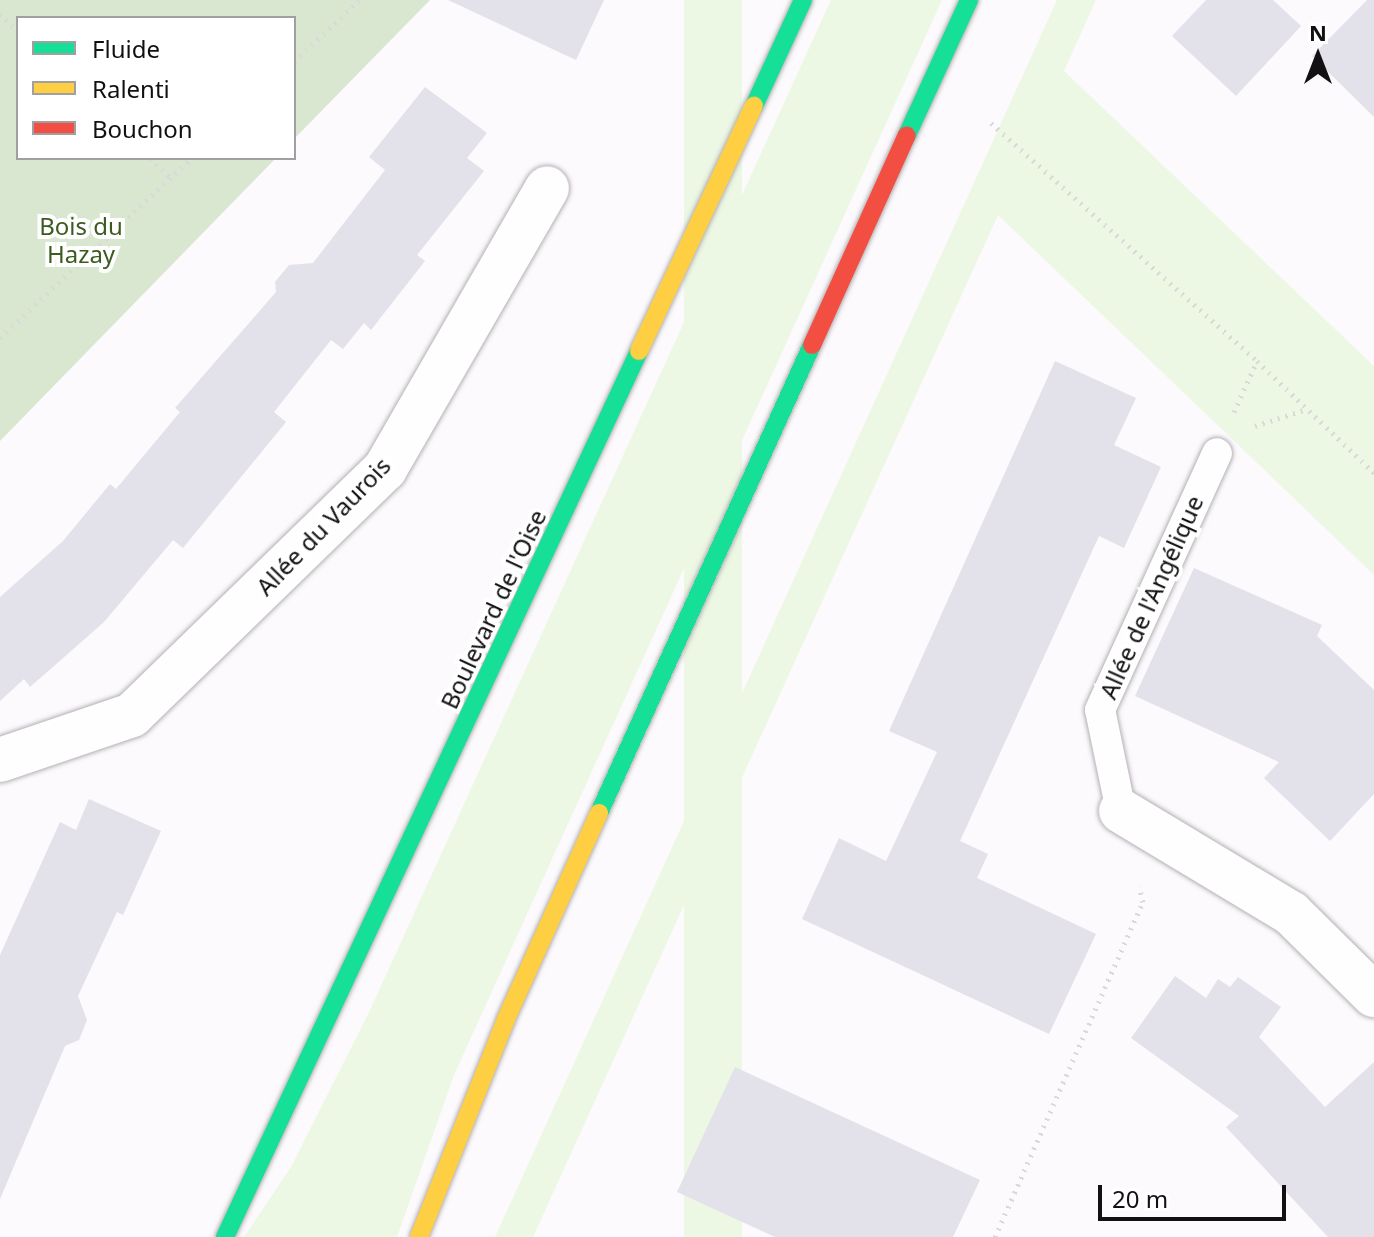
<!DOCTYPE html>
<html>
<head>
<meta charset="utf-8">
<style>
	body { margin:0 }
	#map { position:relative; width:1374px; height:1237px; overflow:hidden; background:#fcfafd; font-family:"Noto Sans",sans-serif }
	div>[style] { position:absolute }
	.green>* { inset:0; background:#ecf8e3; transform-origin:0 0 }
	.forest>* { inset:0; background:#d9e6d0 }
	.building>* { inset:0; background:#e3e1ea }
	.path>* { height:5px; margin-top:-2.5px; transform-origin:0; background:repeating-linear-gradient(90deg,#d9d9d9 0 2px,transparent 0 8px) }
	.roads { filter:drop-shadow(0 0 2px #b4b1b5) drop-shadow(0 0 2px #b4b1b5) }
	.lane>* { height:30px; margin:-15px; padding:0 15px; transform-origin:15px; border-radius:15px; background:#fffeff }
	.street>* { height:44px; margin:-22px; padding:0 22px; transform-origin:22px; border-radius:22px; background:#fffeff }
	.fast>* { height:18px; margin:-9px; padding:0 9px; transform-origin:9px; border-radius:9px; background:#16e098 }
	.slow>* { height:18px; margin:-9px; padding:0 9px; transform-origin:9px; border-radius:9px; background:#ffcf43 }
	.jam>* { height:18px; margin:-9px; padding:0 9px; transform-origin:9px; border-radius:9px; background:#f24e42 }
	span { translate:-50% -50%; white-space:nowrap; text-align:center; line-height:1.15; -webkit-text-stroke:8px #fff; paint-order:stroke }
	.park-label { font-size:24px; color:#3c5b20 }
	.street-label { font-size:24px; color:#131014 }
	.legend { position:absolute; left:16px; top:16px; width:280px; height:144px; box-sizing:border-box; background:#fff; border:2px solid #a19fa1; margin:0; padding:10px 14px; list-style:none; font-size:24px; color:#131014 }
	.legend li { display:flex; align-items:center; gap:16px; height:40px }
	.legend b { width:40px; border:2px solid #a19fa1 }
	.north { position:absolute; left:1278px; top:16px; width:80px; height:80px; -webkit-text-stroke:6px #fff; paint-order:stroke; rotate:0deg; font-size:22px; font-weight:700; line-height:32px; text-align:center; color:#131014 }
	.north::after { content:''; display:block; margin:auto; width:28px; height:36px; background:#131014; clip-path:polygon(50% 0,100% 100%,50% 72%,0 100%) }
	.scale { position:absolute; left:1098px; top:1185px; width:188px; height:36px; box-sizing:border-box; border:4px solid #131014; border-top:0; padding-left:10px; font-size:24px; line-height:28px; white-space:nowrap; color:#131014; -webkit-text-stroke:6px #fff; paint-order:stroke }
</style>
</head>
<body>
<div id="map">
	<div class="green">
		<i style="left:684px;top:0;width:58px;height:1358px"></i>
		<i style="clip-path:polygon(831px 0,942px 0,454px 1075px,397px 1237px,244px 1237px,291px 1167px,370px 1010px)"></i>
		<i style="clip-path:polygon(1057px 0,1096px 0,1064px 71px,1374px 366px,1374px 575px,998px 215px,533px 1237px,495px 1237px)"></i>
	</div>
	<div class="forest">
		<i style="clip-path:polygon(0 0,430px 0,294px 139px,294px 18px,18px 18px,18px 158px,276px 158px,0 441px)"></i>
	</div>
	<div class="building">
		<i style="clip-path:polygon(448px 0,604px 0,576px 60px)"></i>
		<i style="clip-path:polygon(1206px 0,1273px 0,1301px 26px,1236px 96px,1172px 36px)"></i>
		<i style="clip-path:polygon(1367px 0,1374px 0,1374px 117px,1312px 56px)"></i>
		<i style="clip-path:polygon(425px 87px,487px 133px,467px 158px,484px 171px,417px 255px,425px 261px,371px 330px,364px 323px,343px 349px,331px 340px,274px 412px,286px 422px,183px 548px,173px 540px,104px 622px,30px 687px,24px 679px,0 701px,0 597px,63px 541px,110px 484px,116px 489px,180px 412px,175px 408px,276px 292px,275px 282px,289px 265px,313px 263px,385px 170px,369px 157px)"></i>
		<i style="clip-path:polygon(1055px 361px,1136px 398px,1114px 445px,1161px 467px,1124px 548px,1099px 536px,960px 841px,988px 854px,977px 878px,1096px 934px,1049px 1034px,802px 919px,839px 838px,886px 861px,937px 752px,889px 731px)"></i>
		<i style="clip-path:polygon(1194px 568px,1322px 625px,1317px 636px,1374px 690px,1374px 794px,1330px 841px,1264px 778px,1279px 762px,1135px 696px)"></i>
		<i style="clip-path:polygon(89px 799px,161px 831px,123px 915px,117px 912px,78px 996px,87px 1020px,79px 1040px,65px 1046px,0 1199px,0 955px,60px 822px,76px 830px)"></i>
		<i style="clip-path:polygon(1175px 976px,1206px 998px,1218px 979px,1230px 987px,1238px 977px,1281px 1007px,1259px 1037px,1325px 1107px,1374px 1062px,1374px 1237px,1328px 1237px,1226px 1127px,1239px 1116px,1131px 1038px)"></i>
		<i style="clip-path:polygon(735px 1067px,980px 1180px,953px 1237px,775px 1237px,677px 1192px)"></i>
	</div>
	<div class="path">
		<i style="left:0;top:14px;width:25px;rotate:43deg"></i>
		<i style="left:294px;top:62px;width:90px;rotate:-43.6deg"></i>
		<i style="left:991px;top:123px;width:357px;rotate:41.8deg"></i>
		<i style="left:1257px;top:361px;width:162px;rotate:43.7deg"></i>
		<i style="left:150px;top:158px;width:29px;rotate:44deg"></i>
		<i style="left:0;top:338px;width:263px;rotate:-43.2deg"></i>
		<i style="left:1234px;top:412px;width:56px;rotate:-65.7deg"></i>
		<i style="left:1255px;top:426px;width:55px;rotate:-18.1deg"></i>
		<i style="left:995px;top:1237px;width:366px;rotate:-66.2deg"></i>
		<i style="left:1143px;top:902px;width:16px;rotate:-104deg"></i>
	</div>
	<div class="roads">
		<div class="lane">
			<i style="left:1121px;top:811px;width:103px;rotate:-101.7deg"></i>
			<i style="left:1100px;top:710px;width:282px;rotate:-65.5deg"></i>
		</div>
		<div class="street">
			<i style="left:0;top:760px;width:139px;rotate:-18.8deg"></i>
			<i style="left:132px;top:715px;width:353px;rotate:-44.2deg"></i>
			<i style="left:385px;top:469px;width:324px;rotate:-60deg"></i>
			<i style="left:1121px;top:811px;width:198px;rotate:31deg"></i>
			<i style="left:1291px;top:913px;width:117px;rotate:44.7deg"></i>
		</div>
		<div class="fast">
			<i style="left:754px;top:106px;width:117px;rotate:-65.2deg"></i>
			<i style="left:907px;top:135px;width:149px;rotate:-65.3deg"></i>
			<i style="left:599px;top:813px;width:514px;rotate:-65.53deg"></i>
			<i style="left:225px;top:1237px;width:978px;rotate:-64.95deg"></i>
		</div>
		<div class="slow">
			<i style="left:639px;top:351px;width:271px;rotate:-64.9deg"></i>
			<i style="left:419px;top:1237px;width:235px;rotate:-68.2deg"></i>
			<i style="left:506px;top:1019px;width:226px;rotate:-65.7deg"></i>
		</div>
		<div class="jam">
			<i style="left:812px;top:345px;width:230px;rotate:-65.7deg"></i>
		</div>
	</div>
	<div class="park-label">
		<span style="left:81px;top:240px">Bois du<br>Hazay</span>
	</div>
	<div class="street-label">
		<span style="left:323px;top:526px;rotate:-46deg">Allée du Vaurois</span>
		<span style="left:1151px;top:597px;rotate:-66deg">Allée de l'Angélique</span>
		<span style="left:493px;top:609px;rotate:-65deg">Boulevard de l'Oise</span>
	</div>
	<ul class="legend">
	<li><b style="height:10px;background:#16e098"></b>Fluide</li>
	<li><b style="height:10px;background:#ffcf43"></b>Ralenti</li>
	<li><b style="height:10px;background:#f24e42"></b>Bouchon</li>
	</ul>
	<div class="north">N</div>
	<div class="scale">20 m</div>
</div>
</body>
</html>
